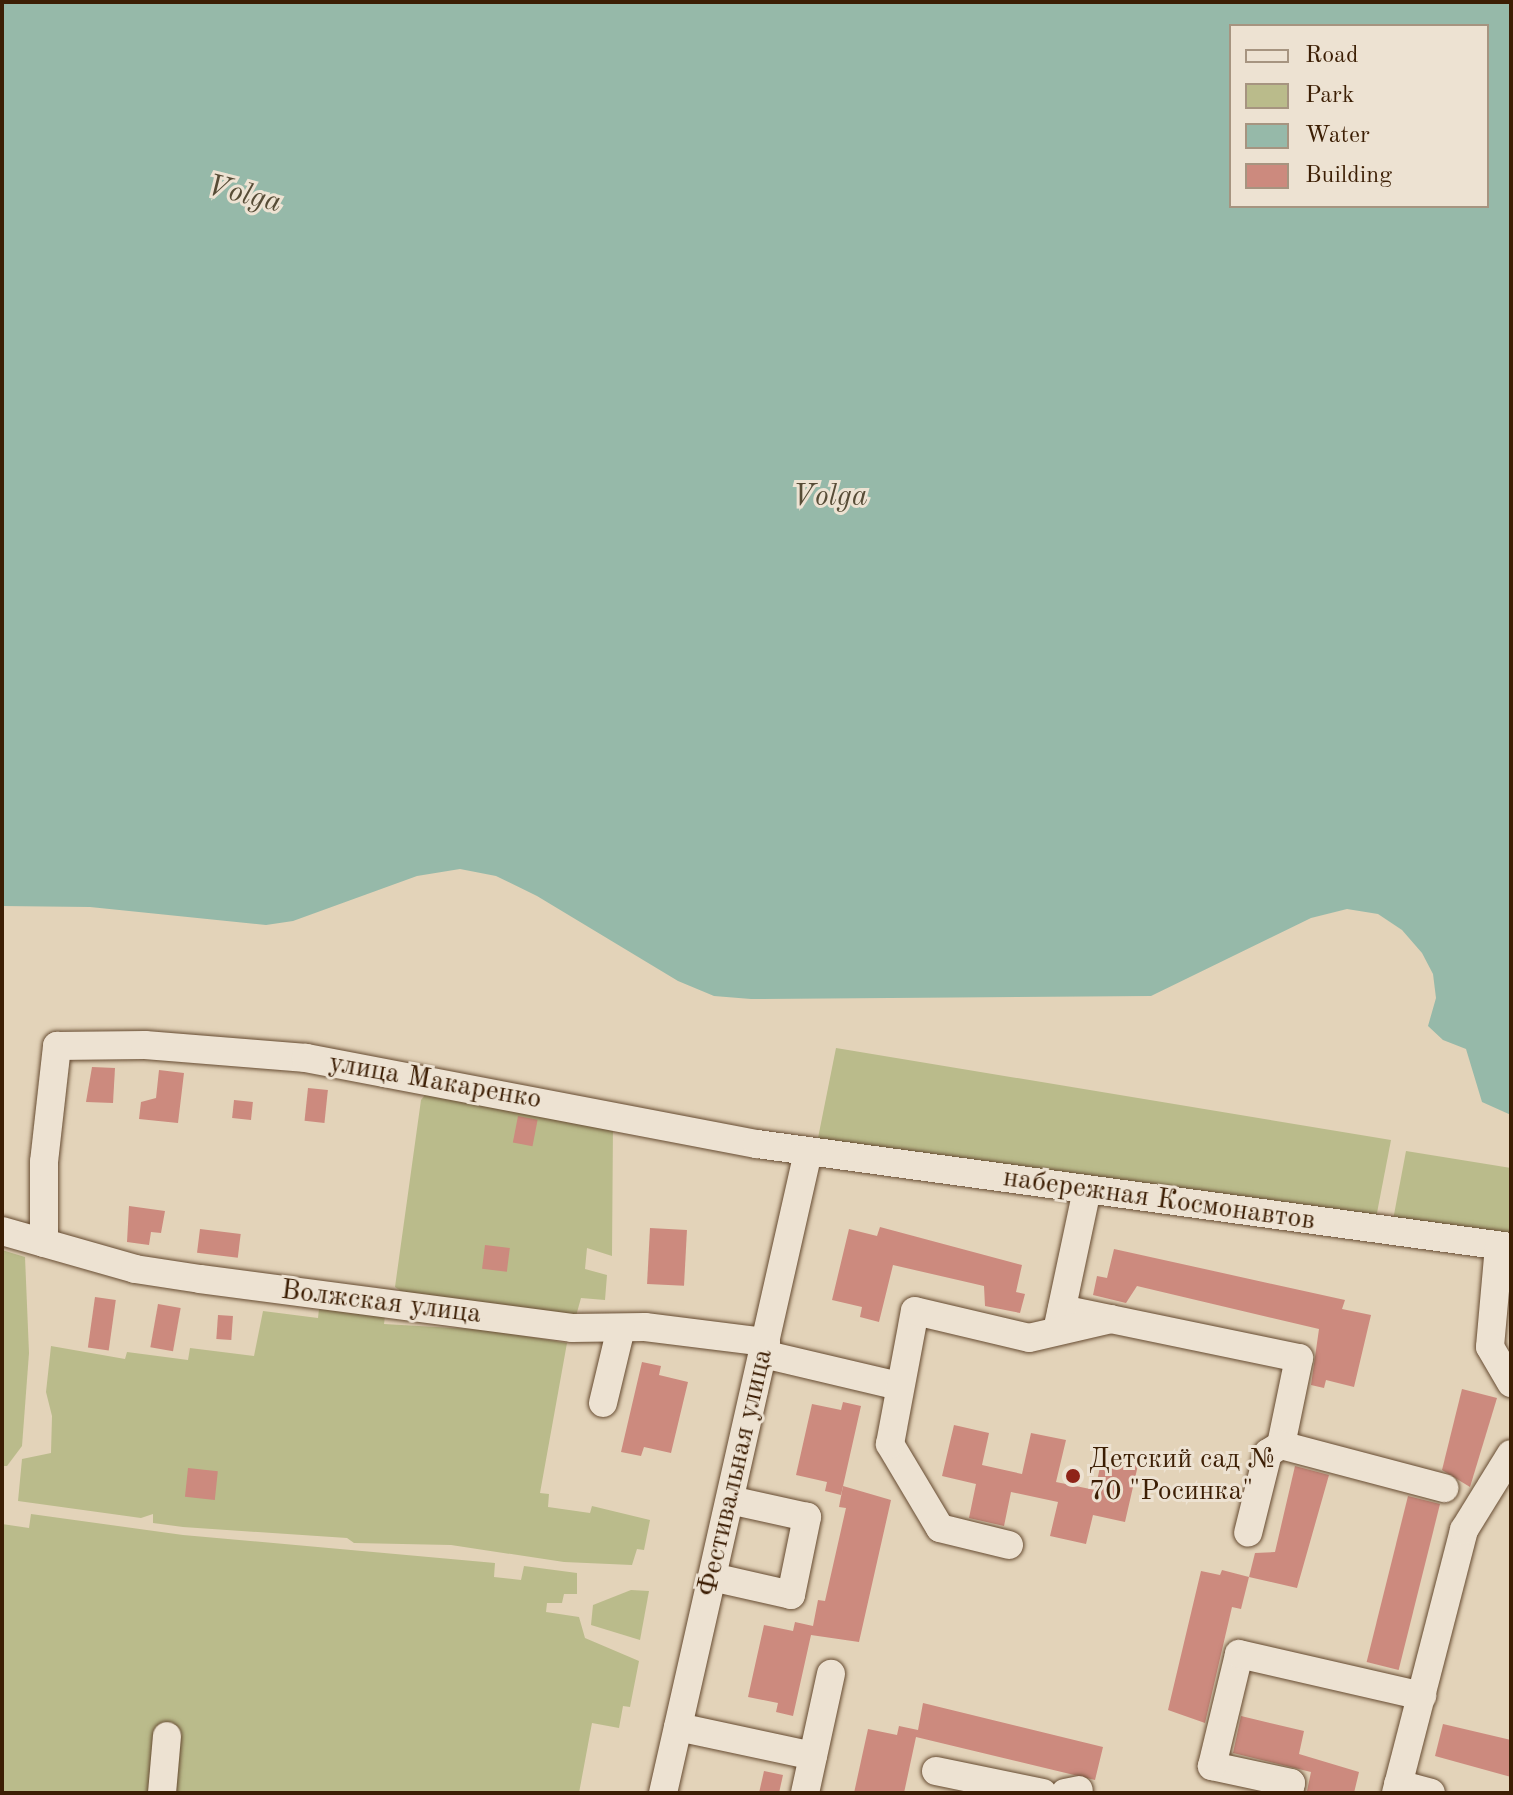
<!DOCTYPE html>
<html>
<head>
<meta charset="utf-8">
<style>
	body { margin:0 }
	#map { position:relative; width:1513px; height:1795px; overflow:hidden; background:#e3d3b9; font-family:"Old Standard TT",serif }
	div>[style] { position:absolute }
	.green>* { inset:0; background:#babb8b }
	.water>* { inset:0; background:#96b9a9 }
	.building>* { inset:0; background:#cc8a7e; transform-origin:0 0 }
	.roads { filter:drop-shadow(0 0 2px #664b31) drop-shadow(0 0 2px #664b31) }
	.minor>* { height:28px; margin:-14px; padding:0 14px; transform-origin:14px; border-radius:14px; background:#ede2d2 }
	.dots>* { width:22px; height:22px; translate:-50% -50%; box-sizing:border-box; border:4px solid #ede2d2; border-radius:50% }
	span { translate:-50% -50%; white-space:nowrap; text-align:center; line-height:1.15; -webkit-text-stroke:6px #ede2d2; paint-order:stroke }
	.street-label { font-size:28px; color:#3c1e04 }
	.poi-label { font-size:28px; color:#3c1e04 }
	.left { translate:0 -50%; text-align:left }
	.water-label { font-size:30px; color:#574c36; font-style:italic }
	.frame { position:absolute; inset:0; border:4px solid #3c1e04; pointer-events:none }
	.legend { position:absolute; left:1229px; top:24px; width:260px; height:184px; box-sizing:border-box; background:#ede2d2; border:2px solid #a69480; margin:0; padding:10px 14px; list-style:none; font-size:24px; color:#3c1e04 }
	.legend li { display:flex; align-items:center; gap:16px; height:40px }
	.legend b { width:40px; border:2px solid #a69480 }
</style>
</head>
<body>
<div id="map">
	<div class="green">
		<i style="clip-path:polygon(836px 1048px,1391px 1140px,1376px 1218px,817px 1143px)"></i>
		<i style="clip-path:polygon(428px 1091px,613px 1124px,612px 1256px,587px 1248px,585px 1269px,607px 1275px,605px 1300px,581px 1298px,576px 1316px,410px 1297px,395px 1287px,421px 1100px)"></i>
		<i style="clip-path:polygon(1406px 1151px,1511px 1168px,1511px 1236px,1393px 1220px)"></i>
		<i style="clip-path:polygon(2px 1250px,25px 1257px,29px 1353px,22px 1446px,7px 1466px,2px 1466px)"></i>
		<i style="clip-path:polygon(319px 1309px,385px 1316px,384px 1324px,488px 1330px,567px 1343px,540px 1493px,549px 1494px,548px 1507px,590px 1513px,592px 1506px,650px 1520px,644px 1550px,637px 1549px,632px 1565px,564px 1562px,451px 1545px,354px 1543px,347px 1538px,183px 1527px,153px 1523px,153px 1514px,141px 1518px,18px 1501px,22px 1459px,51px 1453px,52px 1416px,46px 1392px,51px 1346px,125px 1359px,127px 1352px,188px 1360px,190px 1348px,254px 1356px,263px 1311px,318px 1318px)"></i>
		<i style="clip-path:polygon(31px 1514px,183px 1535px,495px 1563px,494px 1577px,521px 1580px,524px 1566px,577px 1573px,577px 1594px,564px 1594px,562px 1603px,547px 1603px,546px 1612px,579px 1617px,585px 1638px,639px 1661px,630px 1707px,623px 1706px,619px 1728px,592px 1723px,579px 1793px,2px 1793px,2px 1524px,29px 1528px)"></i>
		<i style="clip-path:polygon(631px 1590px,649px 1591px,640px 1640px,591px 1625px,593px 1605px)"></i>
	</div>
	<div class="water">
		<i style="clip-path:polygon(evenodd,2px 2px,1511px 2px,1511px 1115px,1482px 1102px,1466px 1049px,1443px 1040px,1428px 1026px,1436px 998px,1433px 974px,1422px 953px,1402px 930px,1378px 914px,1347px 909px,1311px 918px,1151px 996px,751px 999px,714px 996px,678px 981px,537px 896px,496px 876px,460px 869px,417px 876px,293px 921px,266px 925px,90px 907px,2px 906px,2px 2px,1231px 26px,1487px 26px,1487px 206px,1231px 206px,1231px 26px)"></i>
	</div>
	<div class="building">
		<i style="clip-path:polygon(92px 1067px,115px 1068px,113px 1103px,86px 1102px)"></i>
		<i style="clip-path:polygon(159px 1070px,184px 1073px,178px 1123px,139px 1119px,141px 1102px,156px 1098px)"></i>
		<i style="left:308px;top:1088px;width:20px;height:33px;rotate:6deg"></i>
		<i style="left:234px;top:1100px;width:19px;height:18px;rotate:6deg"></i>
		<i style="left:518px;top:1116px;width:20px;height:27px;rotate:11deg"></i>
		<i style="clip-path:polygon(129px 1206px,165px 1211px,161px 1233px,151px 1232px,149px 1245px,127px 1242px)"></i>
		<i style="clip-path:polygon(880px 1227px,1022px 1265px,1016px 1292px,1025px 1294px,1020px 1313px,985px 1306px,984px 1286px,893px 1265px,879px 1322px,860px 1317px,862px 1307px,832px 1300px,849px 1229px,877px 1236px)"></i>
		<i style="left:650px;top:1228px;width:37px;height:56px;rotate:3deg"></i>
		<i style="left:200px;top:1229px;width:41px;height:24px;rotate:7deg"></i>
		<i style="left:485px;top:1245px;width:25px;height:24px;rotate:7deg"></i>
		<i style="clip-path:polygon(1114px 1249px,1345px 1300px,1342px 1309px,1371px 1315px,1354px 1387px,1326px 1380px,1324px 1388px,1311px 1385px,1319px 1329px,1137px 1286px,1126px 1303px,1093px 1295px,1097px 1276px,1107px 1278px)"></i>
		<i style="left:95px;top:1297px;width:21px;height:51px;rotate:8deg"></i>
		<i style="left:158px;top:1304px;width:23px;height:44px;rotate:10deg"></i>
		<i style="left:218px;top:1315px;width:15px;height:24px;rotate:4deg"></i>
		<i style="clip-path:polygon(642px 1362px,661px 1366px,659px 1375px,688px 1382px,671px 1453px,644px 1447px,641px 1456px,621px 1452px)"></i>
		<i style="clip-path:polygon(1462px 1389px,1497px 1398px,1470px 1487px,1442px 1470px)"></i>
		<i style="clip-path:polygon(843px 1402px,861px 1406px,841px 1495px,825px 1491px,827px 1482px,796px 1475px,812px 1404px,841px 1410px)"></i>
		<i style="clip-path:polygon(954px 1425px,989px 1433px,982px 1465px,1022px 1474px,1031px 1433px,1066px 1440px,1056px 1482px,1095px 1490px,1102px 1458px,1138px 1465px,1125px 1522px,1093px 1515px,1086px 1544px,1050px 1536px,1058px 1502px,1011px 1492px,1004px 1526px,969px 1518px,976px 1484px,942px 1476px)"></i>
		<i style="clip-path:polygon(1295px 1466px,1329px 1475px,1297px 1588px,1249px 1577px,1255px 1553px,1275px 1552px)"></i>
		<i style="left:188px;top:1468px;width:30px;height:29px;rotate:6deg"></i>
		<i style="clip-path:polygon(843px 1486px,891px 1500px,859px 1642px,811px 1635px,793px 1716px,776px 1712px,778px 1703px,748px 1697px,764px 1625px,793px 1631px,795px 1622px,813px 1626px,818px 1600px,825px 1601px,846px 1508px,839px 1507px)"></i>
		<i style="left:1408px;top:1496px;width:33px;height:171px;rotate:14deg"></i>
		<i style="clip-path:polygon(1222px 1570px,1249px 1577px,1241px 1609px,1232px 1607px,1205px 1723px,1168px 1710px,1201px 1571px,1220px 1575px)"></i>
		<i style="clip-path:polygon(923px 1703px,1103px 1747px,1095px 1780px,916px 1737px,904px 1793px,854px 1793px,868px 1729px,897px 1735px,899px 1726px,918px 1730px)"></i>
		<i style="clip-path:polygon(1241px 1716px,1304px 1731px,1299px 1754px,1359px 1772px,1354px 1793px,1307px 1791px,1311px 1772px,1233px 1753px)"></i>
		<i style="clip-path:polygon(1443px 1724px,1511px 1740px,1511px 1777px,1435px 1756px)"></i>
		<i style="clip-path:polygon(764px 1771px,783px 1775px,779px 1793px,759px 1793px)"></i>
	</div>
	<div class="roads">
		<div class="minor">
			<i style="left:2px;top:1231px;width:138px;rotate:15.9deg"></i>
			<i style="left:135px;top:1269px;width:66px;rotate:8.7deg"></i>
			<i style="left:200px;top:1279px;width:375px;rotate:7.5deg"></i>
			<i style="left:572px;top:1328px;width:73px;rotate:-0.8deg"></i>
			<i style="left:645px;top:1327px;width:122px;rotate:7.1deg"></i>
			<i style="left:44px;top:1243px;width:81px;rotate:-90deg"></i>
			<i style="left:44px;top:1162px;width:117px;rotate:-83.6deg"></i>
			<i style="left:57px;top:1046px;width:88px;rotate:-0.7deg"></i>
			<i style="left:145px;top:1045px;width:162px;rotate:4.6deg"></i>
			<i style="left:306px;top:1058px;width:459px;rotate:10.8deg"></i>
			<i style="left:757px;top:1144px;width:761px;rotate:7.78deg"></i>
			<i style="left:1499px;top:1246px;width:101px;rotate:95.1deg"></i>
			<i style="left:1490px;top:1347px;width:42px;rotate:59.7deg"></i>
			<i style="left:1062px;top:1309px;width:242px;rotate:11.7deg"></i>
			<i style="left:1299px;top:1358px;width:89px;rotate:101.7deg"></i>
			<i style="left:1281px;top:1445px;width:15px;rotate:148deg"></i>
			<i style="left:1268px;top:1453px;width:82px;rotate:104deg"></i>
			<i style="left:1058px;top:1326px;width:139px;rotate:-78deg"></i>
			<i style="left:763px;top:1354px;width:139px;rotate:13.3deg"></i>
			<i style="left:603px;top:1403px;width:77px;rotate:-76.5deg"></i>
			<i style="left:1281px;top:1445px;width:169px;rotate:14.8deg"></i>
			<i style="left:1009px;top:1545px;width:71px;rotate:-166.2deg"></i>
			<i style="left:940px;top:1528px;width:98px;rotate:-120.8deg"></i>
			<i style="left:890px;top:1444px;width:135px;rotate:-79.4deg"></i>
			<i style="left:915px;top:1311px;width:117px;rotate:13.3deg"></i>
			<i style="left:1029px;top:1338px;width:84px;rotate:-13deg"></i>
			<i style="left:712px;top:1577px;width:81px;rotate:12.8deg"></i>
			<i style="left:791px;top:1595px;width:80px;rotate:-78.4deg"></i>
			<i style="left:807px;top:1517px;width:79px;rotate:-167.6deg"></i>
			<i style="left:678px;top:1727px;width:138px;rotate:12.1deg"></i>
			<i style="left:936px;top:1771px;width:109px;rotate:11.6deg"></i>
			<i style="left:1398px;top:1784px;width:34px;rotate:15deg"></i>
			<i style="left:162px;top:1793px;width:57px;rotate:-85deg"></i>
			<i style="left:663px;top:1793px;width:657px;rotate:-77.25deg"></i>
			<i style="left:805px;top:1793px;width:122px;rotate:-77.7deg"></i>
			<i style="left:1065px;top:1793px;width:14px;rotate:-12deg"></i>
			<i style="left:1289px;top:1793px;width:10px;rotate:-79deg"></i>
			<i style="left:1291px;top:1783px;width:81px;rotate:-167.9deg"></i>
			<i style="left:1212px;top:1766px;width:115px;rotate:-76.4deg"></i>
			<i style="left:1239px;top:1654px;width:188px;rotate:12.9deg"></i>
			<i style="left:1396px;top:1793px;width:272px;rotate:-75.5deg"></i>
			<i style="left:1464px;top:1530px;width:89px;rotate:-58.3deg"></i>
		</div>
	</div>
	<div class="dots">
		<i style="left:1073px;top:1476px;background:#8f2418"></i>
	</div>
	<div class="street-label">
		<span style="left:435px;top:1082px;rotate:10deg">улица Макаренко</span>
		<span style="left:1159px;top:1200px;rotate:8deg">набережная Космонавтов</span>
		<span style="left:381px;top:1303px;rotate:7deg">Волжская улица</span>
		<span style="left:736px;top:1473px;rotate:-77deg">Фестивальная улица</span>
	</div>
	<div class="poi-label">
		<span class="left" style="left:1089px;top:1476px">Детский сад №<br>70 "Росинка"</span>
	</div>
	<div class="water-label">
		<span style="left:244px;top:195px;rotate:14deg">Volga</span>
		<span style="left:830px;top:497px">Volga</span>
	</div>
	<div class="frame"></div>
	<ul class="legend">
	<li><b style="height:10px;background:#ede2d2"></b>Road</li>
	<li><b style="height:22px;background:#babb8b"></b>Park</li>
	<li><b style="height:22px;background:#96b9a9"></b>Water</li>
	<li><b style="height:22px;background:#cc8a7e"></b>Building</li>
	</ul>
</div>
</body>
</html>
